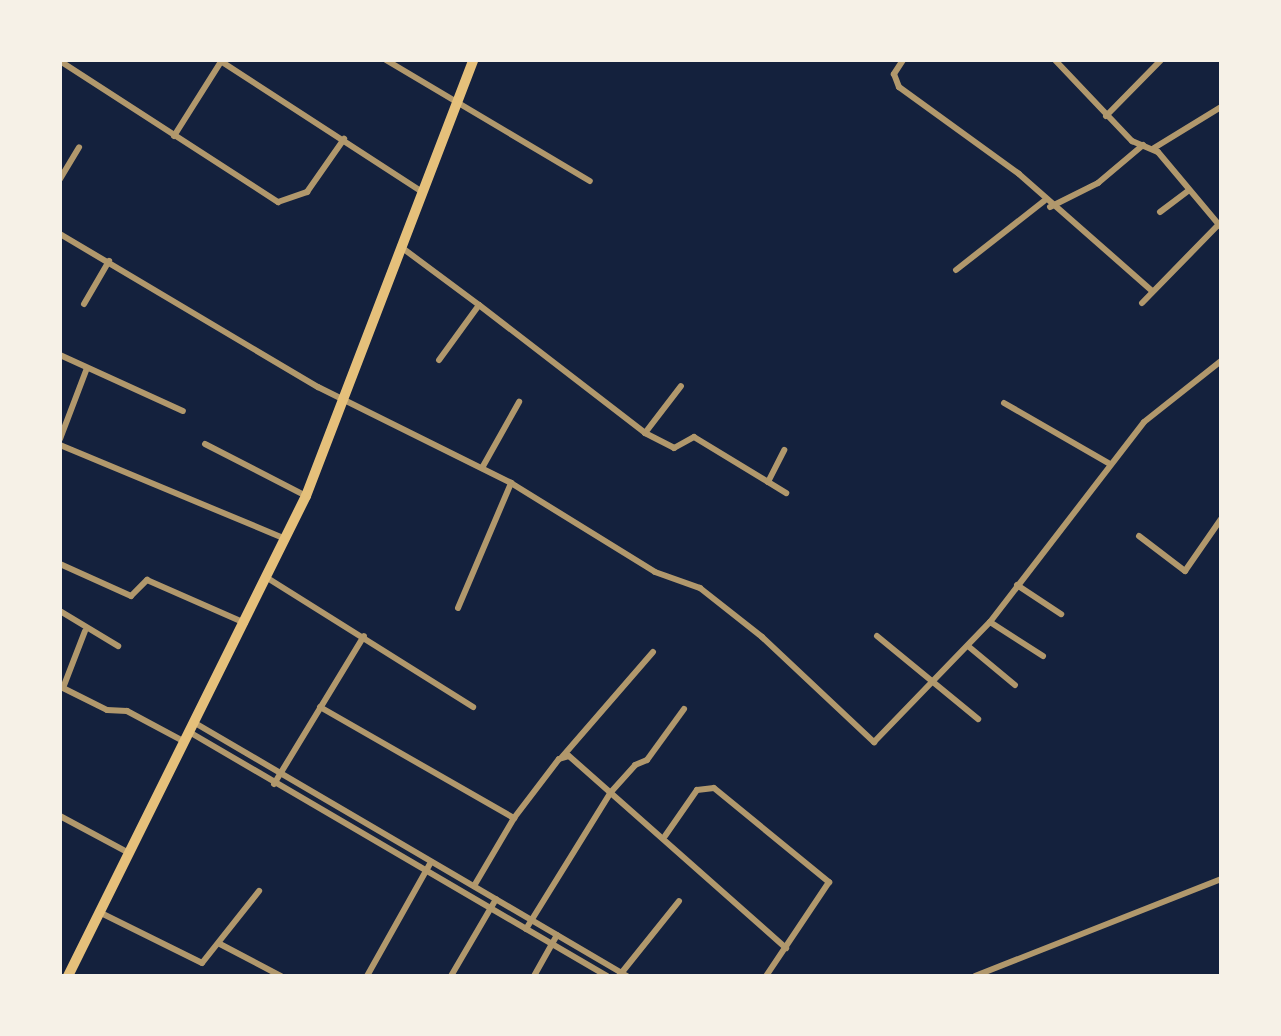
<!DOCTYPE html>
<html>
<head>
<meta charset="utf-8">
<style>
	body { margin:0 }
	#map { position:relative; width:1281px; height:1036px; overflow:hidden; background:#14213d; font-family:"IBM Plex Serif",serif }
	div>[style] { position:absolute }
	.minor>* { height:6px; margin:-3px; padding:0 3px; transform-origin:3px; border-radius:3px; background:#b1986c }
	.trunk>* { height:10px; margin:-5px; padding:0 5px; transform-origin:5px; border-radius:5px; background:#e5c07b }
	span { translate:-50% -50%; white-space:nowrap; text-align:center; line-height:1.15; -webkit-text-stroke:6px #f6f1e7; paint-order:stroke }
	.frame { position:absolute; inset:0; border:62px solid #f6f1e7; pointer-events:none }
</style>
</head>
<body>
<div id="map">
	<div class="minor">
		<i style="left:219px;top:60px;width:241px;rotate:33deg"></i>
		<i style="left:386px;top:60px;width:237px;rotate:30.7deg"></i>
		<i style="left:903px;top:60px;width:17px;rotate:123deg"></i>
		<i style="left:894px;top:74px;width:14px;rotate:69deg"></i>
		<i style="left:899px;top:87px;width:148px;rotate:35.9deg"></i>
		<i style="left:1019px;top:174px;width:176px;rotate:41.3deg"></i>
		<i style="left:1055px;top:60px;width:112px;rotate:46.5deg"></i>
		<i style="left:1132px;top:141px;width:28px;rotate:23deg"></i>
		<i style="left:1158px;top:152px;width:98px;rotate:50deg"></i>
		<i style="left:60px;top:61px;width:260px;rotate:32.9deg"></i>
		<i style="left:278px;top:202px;width:31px;rotate:-19deg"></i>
		<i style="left:307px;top:192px;width:65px;rotate:-55.1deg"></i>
		<i style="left:1106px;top:116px;width:78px;rotate:-45.5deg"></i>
		<i style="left:174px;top:136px;width:90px;rotate:-57.7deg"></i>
		<i style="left:1154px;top:148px;width:79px;rotate:-31.5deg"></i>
		<i style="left:60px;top:179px;width:37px;rotate:-59deg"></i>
		<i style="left:1050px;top:207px;width:54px;rotate:-26.6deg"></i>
		<i style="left:1098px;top:183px;width:59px;rotate:-40.2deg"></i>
		<i style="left:1160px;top:212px;width:36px;rotate:-37deg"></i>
		<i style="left:60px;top:234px;width:300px;rotate:30.7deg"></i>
		<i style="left:318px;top:387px;width:216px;rotate:26.4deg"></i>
		<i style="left:511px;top:483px;width:169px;rotate:31.7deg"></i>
		<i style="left:655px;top:572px;width:48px;rotate:19.6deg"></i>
		<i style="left:700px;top:588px;width:79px;rotate:38.3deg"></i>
		<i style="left:762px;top:637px;width:154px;rotate:43.2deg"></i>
		<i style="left:874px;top:742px;width:167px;rotate:-46deg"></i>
		<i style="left:990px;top:622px;width:252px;rotate:-52.4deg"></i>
		<i style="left:1144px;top:422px;width:98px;rotate:-38.4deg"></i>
		<i style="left:401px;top:247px;width:97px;rotate:36.6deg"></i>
		<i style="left:479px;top:305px;width:68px;rotate:126deg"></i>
		<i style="left:956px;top:270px;width:112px;rotate:-38.1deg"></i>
		<i style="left:1142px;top:303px;width:110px;rotate:-45.7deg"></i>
		<i style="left:84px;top:304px;width:50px;rotate:-59.8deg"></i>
		<i style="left:479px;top:305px;width:210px;rotate:37.6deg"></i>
		<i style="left:645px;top:433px;width:33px;rotate:27deg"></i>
		<i style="left:674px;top:448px;width:23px;rotate:-29deg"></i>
		<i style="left:694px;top:437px;width:108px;rotate:31.3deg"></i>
		<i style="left:60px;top:355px;width:135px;rotate:24.5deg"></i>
		<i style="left:1004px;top:403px;width:122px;rotate:29.9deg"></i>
		<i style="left:645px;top:433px;width:59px;rotate:-52.5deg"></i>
		<i style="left:60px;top:439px;width:76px;rotate:-69.2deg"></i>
		<i style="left:205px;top:444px;width:114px;rotate:27.2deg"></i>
		<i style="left:60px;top:445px;width:245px;rotate:22.6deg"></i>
		<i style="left:482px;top:468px;width:76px;rotate:-60.7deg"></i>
		<i style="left:768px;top:482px;width:36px;rotate:-63deg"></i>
		<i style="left:1139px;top:536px;width:58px;rotate:37.3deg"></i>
		<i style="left:1185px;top:571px;width:63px;rotate:-55.3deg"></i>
		<i style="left:60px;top:564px;width:78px;rotate:24.3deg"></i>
		<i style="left:131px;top:596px;width:23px;rotate:-45deg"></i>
		<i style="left:147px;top:580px;width:107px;rotate:23.7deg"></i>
		<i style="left:269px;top:579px;width:241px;rotate:32.1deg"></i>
		<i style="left:1017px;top:585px;width:53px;rotate:33.4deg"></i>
		<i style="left:458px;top:608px;width:136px;rotate:-67deg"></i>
		<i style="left:60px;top:611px;width:68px;rotate:31.1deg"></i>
		<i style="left:990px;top:622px;width:63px;rotate:32.7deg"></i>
		<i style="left:85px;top:631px;width:61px;rotate:111.1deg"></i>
		<i style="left:63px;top:688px;width:49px;rotate:26.6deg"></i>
		<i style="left:107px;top:710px;width:20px;rotate:3deg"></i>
		<i style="left:127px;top:711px;width:66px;rotate:28.1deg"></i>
		<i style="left:877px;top:636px;width:131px;rotate:39.4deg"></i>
		<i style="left:968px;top:646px;width:61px;rotate:39.7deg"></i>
		<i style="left:320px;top:707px;width:224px;rotate:29.8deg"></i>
		<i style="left:195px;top:723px;width:501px;rotate:30.36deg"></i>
		<i style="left:191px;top:733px;width:482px;rotate:30.3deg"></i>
		<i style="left:562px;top:757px;width:139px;rotate:-49.1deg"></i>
		<i style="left:274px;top:784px;width:173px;rotate:-58.7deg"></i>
		<i style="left:60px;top:816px;width:78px;rotate:28.2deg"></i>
		<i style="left:665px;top:836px;width:56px;rotate:-55.2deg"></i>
		<i style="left:697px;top:790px;width:17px;rotate:-7deg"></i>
		<i style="left:714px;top:788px;width:149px;rotate:39.3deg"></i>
		<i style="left:829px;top:882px;width:113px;rotate:123.8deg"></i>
		<i style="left:474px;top:886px;width:79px;rotate:-59.5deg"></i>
		<i style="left:514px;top:818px;width:74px;rotate:-52.7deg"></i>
		<i style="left:559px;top:759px;width:10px;rotate:-17deg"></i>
		<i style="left:569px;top:756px;width:290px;rotate:41.5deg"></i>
		<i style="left:99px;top:912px;width:115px;rotate:26.3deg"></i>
		<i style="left:202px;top:963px;width:92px;rotate:-51.6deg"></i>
		<i style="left:526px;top:929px;width:161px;rotate:-58.2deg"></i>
		<i style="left:611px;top:792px;width:36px;rotate:-48deg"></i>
		<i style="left:635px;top:765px;width:13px;rotate:-23deg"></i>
		<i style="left:647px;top:760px;width:63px;rotate:-54deg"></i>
		<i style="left:220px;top:944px;width:69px;rotate:27.7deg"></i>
		<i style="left:367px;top:976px;width:131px;rotate:-60.7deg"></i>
		<i style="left:451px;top:976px;width:89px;rotate:-59.7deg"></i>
		<i style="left:534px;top:976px;width:47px;rotate:-60.7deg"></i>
		<i style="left:619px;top:976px;width:96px;rotate:-51.3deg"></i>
		<i style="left:975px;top:976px;width:264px;rotate:-21.5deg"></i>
	</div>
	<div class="trunk">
		<i style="left:68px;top:976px;width:536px;rotate:-63.63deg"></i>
		<i style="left:306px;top:496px;width:467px;rotate:-69deg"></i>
	</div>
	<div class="frame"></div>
</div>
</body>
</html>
